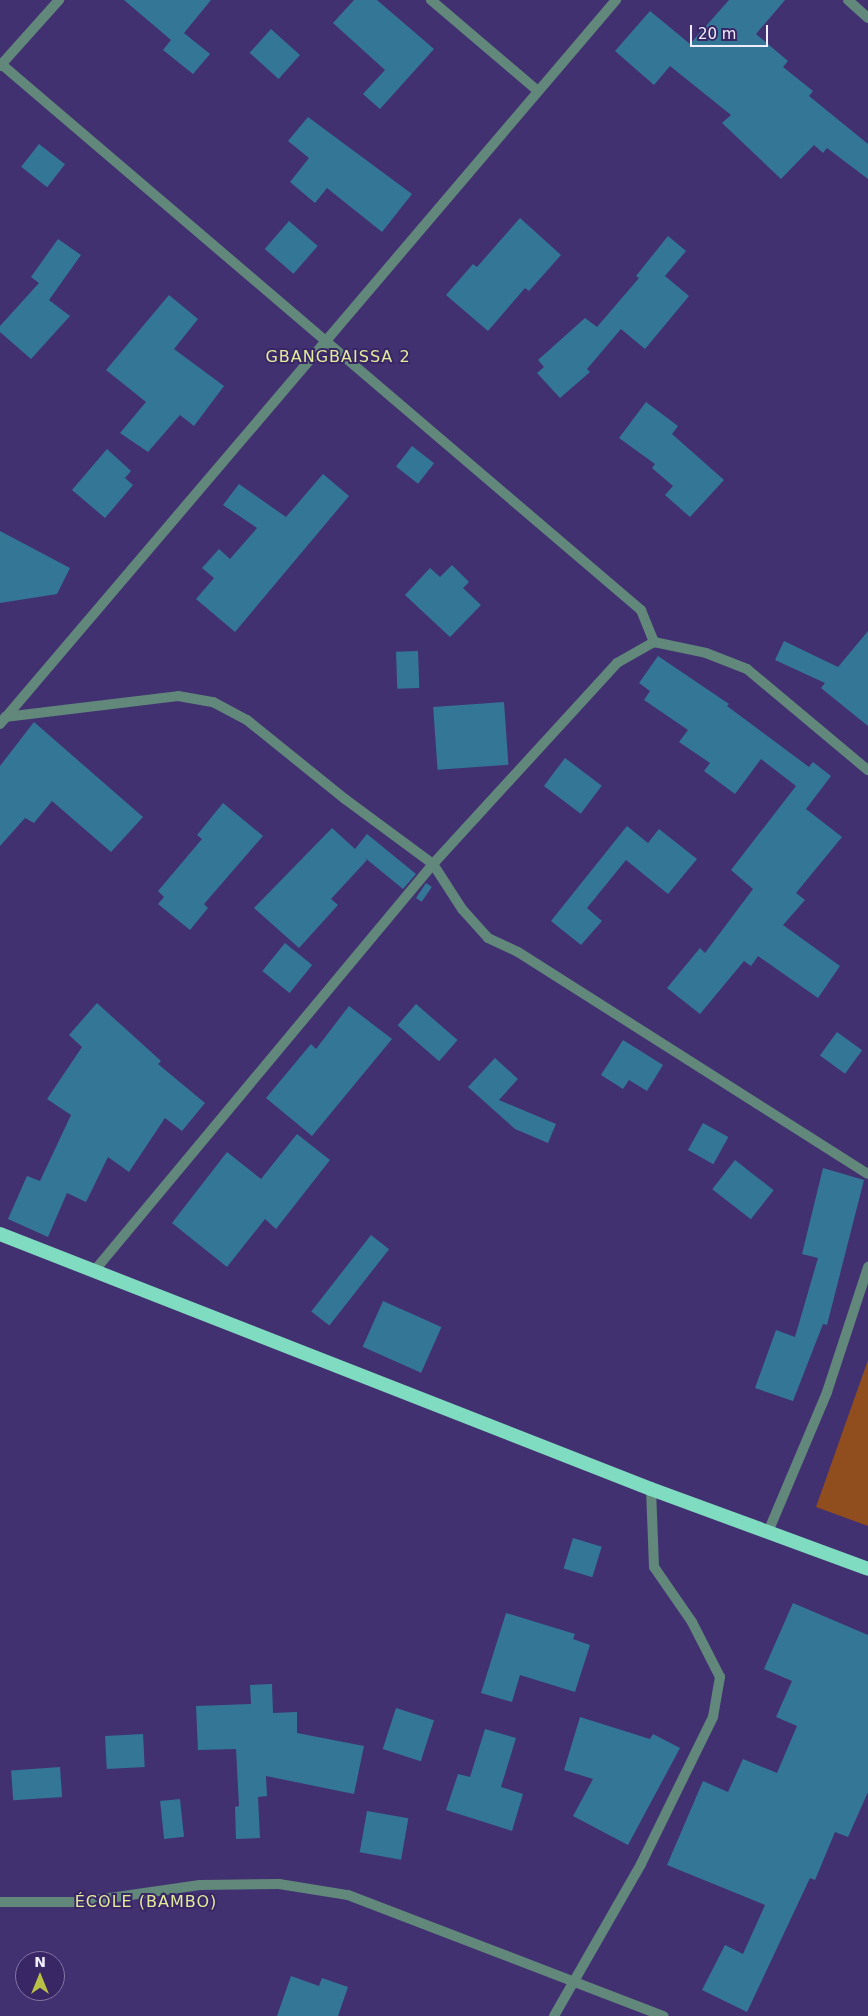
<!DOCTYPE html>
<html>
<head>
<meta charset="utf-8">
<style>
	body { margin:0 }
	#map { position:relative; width:868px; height:2016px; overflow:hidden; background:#423171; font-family:"DejaVu Sans",sans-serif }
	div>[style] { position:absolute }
	.green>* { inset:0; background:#904d1d }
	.building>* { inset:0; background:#347696; transform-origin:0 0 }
	.minor>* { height:10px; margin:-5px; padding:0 5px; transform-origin:5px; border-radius:5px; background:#61887b }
	.trunk>* { height:14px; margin:-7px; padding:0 7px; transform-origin:7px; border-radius:7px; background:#80dcc0 }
	span { translate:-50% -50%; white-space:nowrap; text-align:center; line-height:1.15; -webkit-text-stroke:4px #382665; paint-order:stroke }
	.neighbourhood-label { font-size:16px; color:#e3ea9c; letter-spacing:1px }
	.north { position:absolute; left:15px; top:1951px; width:50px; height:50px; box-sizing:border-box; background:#382665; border:1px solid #8276a2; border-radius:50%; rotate:0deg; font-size:14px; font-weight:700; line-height:20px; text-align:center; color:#f0eefd }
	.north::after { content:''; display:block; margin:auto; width:18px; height:22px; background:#b9c046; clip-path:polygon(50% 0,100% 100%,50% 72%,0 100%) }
	.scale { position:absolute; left:690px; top:25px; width:78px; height:22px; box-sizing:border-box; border:2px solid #f0eefd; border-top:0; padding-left:6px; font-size:15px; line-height:18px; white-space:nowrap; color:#f0eefd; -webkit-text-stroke:4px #382665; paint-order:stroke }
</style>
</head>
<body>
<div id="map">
	<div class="green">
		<i style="clip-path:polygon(868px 1360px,868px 1526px,816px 1507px)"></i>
	</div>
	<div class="building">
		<i style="clip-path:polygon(124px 0,211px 0,184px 33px,210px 54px,193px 74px,163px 50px,171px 40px)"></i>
		<i style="clip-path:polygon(354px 0,377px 0,434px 49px,380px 109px,363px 94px,385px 70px,333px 23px)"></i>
		<i style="clip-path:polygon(729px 0,785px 0,756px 34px,788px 61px,783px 67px,813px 91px,809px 96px,868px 144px,868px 179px,827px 148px,823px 153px,814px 145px,781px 179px,722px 123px,731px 115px,670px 66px,654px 85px,615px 51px,650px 11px,690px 44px)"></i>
		<i style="left:271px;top:29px;width:39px;height:32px;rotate:42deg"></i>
		<i style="clip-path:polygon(308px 117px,412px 194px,382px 232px,327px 188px,315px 203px,290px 182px,309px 158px,288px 141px)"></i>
		<i style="left:39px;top:144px;width:33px;height:29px;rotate:38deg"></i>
		<i style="clip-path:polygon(520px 218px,561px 255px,529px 291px,525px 288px,488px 331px,446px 295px,473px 264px,477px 267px)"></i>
		<i style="left:289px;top:221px;width:38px;height:37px;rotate:41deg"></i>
		<i style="clip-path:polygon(668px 236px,686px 251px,665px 276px,689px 296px,645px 349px,621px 329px,587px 369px,590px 372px,560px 398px,537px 373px,544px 367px,538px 360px,585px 318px,597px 327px,639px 278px,636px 276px)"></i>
		<i style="clip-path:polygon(58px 239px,81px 255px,49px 300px,70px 316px,31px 359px,0 332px,0 326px,39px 283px,31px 277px)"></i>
		<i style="clip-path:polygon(169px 295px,198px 319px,174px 349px,224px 386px,194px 426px,180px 415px,148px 452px,120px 433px,146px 402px,106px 370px)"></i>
		<i style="clip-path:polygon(646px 402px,678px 426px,672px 434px,724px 480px,690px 517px,665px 495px,673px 486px,652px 468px,655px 464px,619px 438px)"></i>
		<i style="left:412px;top:446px;width:28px;height:26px;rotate:38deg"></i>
		<i style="clip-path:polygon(107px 449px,131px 471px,125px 478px,133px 485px,105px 518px,72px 490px)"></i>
		<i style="clip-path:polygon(323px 474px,349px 496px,235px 632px,196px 599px,214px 578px,202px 568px,219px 549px,230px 559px,257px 528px,223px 505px,239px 484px,286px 517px)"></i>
		<i style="clip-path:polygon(0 531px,70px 568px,57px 594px,0 603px)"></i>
		<i style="clip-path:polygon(452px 565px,469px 582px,463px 588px,481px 605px,450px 637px,405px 595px,430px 568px,440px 577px)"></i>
		<i style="clip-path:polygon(868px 631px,868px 726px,821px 688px,825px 683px,775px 660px,784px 641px,838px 667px)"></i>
		<i style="left:418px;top:651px;width:37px;height:22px;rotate:88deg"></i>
		<i style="clip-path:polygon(658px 656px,729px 704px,727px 706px,809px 767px,813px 762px,831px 776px,806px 809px,842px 837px,796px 893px,805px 900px,783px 925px,840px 966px,818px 998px,758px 956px,751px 966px,744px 961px,700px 1014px,667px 988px,700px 948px,705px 953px,753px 889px,731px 870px,796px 786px,761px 759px,735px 794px,704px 771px,710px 763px,679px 742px,688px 730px,644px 700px,650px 691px,639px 683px)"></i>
		<i style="left:504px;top:702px;width:63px;height:71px;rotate:86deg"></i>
		<i style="clip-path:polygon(34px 722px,143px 817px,111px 852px,52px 801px,34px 823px,25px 818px,0 846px,0 766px)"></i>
		<i style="left:565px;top:758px;width:46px;height:35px;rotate:37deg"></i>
		<i style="clip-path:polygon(223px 803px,263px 836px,204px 904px,208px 908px,190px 930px,158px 904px,164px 897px,158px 891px,202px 839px,197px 835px)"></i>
		<i style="clip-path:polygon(627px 826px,648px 843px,659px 829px,697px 859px,668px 894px,626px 860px,587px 908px,602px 921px,581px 945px,551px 921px)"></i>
		<i style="clip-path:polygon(332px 828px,355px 849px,367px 834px,416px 874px,403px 889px,364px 857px,367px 860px,331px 899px,338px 905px,299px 948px,254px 908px)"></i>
		<i style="left:426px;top:883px;width:7px;height:18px;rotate:34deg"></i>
		<i style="left:285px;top:943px;width:35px;height:36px;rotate:39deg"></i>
		<i style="clip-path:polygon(97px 1003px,161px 1061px,158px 1064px,205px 1103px,182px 1131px,165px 1118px,129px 1172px,108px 1157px,86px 1202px,67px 1193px,48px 1237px,8px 1219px,27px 1176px,40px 1181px,71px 1115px,47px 1099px,82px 1047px,69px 1035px)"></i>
		<i style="left:416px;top:1004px;width:55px;height:28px;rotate:41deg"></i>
		<i style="clip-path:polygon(349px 1006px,392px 1039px,312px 1136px,266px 1098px,311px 1044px,316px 1049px)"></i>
		<i style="left:837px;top:1032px;width:31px;height:29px;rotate:36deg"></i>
		<i style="clip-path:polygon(623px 1040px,663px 1065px,647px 1091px,629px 1080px,623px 1089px,601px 1075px)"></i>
		<i style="clip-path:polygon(495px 1058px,518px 1079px,499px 1100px,556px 1124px,548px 1143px,515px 1129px,468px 1087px)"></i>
		<i style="left:703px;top:1123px;width:29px;height:31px;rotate:29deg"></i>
		<i style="clip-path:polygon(297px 1134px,330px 1160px,276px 1229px,265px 1219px,227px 1267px,172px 1223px,227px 1152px,261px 1179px)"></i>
		<i style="left:735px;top:1160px;width:49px;height:37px;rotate:38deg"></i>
		<i style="clip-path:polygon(823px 1168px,864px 1180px,827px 1325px,823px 1324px,793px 1401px,755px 1388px,776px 1330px,795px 1337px,818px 1258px,802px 1254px)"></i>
		<i style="left:371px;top:1235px;width:23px;height:97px;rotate:38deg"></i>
		<i style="left:383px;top:1301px;width:64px;height:50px;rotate:24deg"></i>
		<i style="left:573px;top:1538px;width:30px;height:32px;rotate:17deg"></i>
		<i style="clip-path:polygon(793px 1603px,868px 1635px,868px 1792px,848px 1837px,835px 1832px,815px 1880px,810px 1878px,747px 2012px,702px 1990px,725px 1945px,743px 1954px,765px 1905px,667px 1865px,703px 1781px,728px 1792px,743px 1759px,777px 1773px,797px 1726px,776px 1717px,792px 1681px,764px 1669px)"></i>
		<i style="clip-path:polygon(506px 1613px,575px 1634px,573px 1639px,590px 1645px,575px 1692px,520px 1675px,512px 1702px,481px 1693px)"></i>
		<i style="clip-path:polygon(272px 1684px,273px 1713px,297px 1712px,297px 1733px,364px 1746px,354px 1794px,266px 1776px,267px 1796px,258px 1797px,260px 1838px,236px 1839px,235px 1807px,239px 1806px,236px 1749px,198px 1750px,196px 1706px,251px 1704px,250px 1685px)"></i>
		<i style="left:396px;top:1708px;width:40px;height:43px;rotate:18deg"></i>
		<i style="clip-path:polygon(580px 1717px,650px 1739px,653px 1734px,680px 1748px,628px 1845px,573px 1816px,593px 1779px,564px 1770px)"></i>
		<i style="clip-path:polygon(485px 1729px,516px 1738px,501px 1787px,523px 1794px,512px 1831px,446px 1810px,458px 1774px,470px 1777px)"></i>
		<i style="left:143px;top:1734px;width:33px;height:38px;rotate:87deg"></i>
		<i style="left:60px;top:1767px;width:30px;height:49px;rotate:86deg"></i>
		<i style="left:180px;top:1799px;width:38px;height:20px;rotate:84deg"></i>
		<i style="left:367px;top:1811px;width:42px;height:42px;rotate:10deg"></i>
		<i style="clip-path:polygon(291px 1976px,319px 1986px,322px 1978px,348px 1987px,338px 2016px,277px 2016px)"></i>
	</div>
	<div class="minor">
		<i style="left:431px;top:0;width:140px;rotate:40.4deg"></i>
		<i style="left:848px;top:0;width:27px;rotate:42deg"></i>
		<i style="left:0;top:63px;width:843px;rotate:40.48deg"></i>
		<i style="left:641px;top:610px;width:35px;rotate:68deg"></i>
		<i style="left:0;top:66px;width:89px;rotate:-48.2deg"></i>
		<i style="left:5px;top:717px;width:174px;rotate:-6.9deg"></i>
		<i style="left:178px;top:696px;width:36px;rotate:10deg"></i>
		<i style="left:213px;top:702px;width:38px;rotate:28deg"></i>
		<i style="left:247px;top:720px;width:126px;rotate:38.9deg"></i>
		<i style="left:345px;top:799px;width:109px;rotate:36.5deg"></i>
		<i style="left:433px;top:864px;width:54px;rotate:57.2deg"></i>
		<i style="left:462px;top:909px;width:39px;rotate:48deg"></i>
		<i style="left:488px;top:938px;width:33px;rotate:25deg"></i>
		<i style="left:518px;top:952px;width:414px;rotate:32.4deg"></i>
		<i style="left:0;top:724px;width:951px;rotate:-49.61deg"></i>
		<i style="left:95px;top:1270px;width:528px;rotate:-50.22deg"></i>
		<i style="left:433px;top:864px;width:273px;rotate:-47.5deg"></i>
		<i style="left:617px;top:663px;width:43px;rotate:-29.6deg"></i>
		<i style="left:654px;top:642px;width:53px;rotate:11.9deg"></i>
		<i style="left:706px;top:653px;width:44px;rotate:21.3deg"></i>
		<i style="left:747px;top:669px;width:158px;rotate:39.9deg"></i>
		<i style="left:768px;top:1532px;width:152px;rotate:-67.1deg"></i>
		<i style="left:827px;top:1392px;width:132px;rotate:-71.8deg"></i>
		<i style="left:0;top:1902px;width:82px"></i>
		<i style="left:82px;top:1902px;width:119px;rotate:-8.2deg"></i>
		<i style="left:200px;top:1885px;width:79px;rotate:-0.7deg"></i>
		<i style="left:279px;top:1884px;width:70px;rotate:9.1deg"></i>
		<i style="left:348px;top:1895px;width:338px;rotate:21deg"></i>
		<i style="left:554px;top:2016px;width:175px;rotate:-60.2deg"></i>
		<i style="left:641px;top:1864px;width:164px;rotate:-63.9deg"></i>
		<i style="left:713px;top:1717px;width:41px;rotate:-80.1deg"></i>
		<i style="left:720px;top:1677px;width:62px;rotate:-117deg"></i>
		<i style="left:692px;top:1622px;width:67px;rotate:-124.6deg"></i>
		<i style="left:654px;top:1567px;width:78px;rotate:-92.2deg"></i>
	</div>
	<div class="trunk">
		<i style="left:0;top:1234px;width:699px;rotate:21.39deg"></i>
		<i style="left:651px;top:1489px;width:231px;rotate:20.2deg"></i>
	</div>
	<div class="neighbourhood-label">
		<span style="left:338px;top:357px">GBANGBAISSA 2</span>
		<span style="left:146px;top:1902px">ÉCOLE (BAMBO)</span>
	</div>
	<div class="north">N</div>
	<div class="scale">20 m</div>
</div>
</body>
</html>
